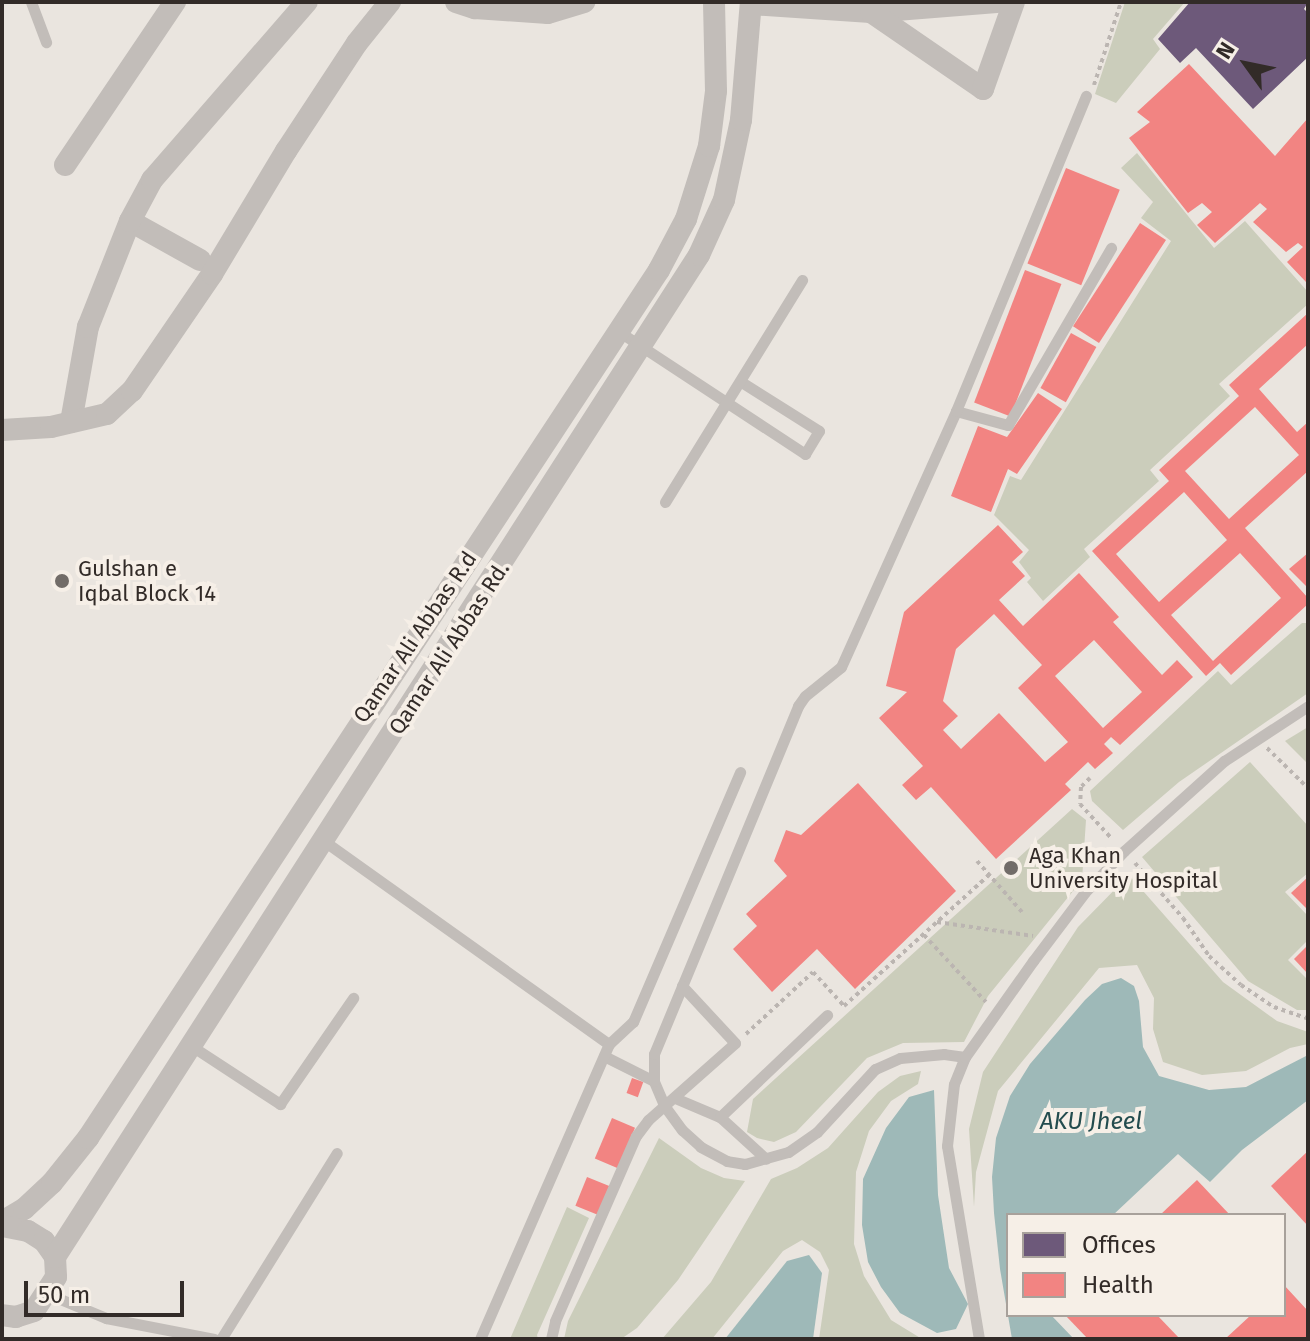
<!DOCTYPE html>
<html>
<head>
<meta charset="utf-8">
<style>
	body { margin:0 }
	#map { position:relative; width:1310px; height:1341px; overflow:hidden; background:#eae5df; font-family:"Fira Sans",sans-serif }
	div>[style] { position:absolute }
	.green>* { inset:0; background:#cbcdbb }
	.water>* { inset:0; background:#9eb9b8 }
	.offices>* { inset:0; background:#6d597a }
	.health>* { inset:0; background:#f28482; transform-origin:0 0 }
	.path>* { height:4px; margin-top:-2px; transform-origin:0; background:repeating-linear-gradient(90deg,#bbb5b1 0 4px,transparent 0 8px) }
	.service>* { height:11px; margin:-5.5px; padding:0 5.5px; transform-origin:5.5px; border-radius:5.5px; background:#c2bdb9 }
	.minor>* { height:22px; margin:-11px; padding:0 11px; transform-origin:11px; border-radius:11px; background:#c2bdb9 }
	.dots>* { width:22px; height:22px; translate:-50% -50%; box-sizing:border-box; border:4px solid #f6efe7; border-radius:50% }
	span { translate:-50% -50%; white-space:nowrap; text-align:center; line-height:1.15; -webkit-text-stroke:8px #f6efe7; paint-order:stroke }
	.poi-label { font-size:22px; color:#322b28 }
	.left { translate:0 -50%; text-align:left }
	.street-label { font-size:22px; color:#322b28 }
	.water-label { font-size:24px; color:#234c4e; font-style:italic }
	.frame { position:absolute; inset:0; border:4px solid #322b28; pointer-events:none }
	.legend { position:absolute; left:1006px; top:1213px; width:280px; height:104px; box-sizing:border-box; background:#f6efe7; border:2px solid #a8a19b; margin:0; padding:10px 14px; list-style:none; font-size:24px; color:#322b28 }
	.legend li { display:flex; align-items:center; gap:16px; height:40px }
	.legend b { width:40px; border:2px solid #a8a19b }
	.north { position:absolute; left:1206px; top:24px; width:80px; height:80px; -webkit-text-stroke:6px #f6efe7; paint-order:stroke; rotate:303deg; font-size:22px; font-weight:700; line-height:32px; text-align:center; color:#322b28 }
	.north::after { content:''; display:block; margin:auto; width:28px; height:36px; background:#322b28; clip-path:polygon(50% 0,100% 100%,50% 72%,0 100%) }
	.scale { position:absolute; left:24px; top:1281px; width:160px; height:36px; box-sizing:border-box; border:4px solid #322b28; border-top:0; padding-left:10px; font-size:24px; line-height:28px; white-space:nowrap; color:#322b28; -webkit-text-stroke:6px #f6efe7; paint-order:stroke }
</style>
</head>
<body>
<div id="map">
	<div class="green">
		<i style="clip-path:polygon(1125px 2px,1185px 2px,1153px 39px,1160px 49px,1116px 103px,1095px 94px)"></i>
		<i style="clip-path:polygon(1137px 153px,1214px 248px,1245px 221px,1308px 292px,1308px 304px,1219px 384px,1230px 396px,1150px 470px,1159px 481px,1084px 549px,1090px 557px,1043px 601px,1027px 582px,1031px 578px,1019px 562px,1029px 550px,994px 515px,1010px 476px,1021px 480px,1171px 241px,1141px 218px,1153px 202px,1121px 168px)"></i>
		<i style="clip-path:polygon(1302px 623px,1308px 623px,1308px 693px,1179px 782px,1123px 830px,1092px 801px,1090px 791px,1218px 671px,1231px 685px)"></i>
		<i style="clip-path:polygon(1308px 727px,1308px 764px,1285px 741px)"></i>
		<i style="clip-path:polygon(1250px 762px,1308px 826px,1308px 873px,1285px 892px,1308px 916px,1308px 940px,1288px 960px,1308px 980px,1308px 1010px,1297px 1010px,1248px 981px,1142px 857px)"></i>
		<i style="clip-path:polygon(1072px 809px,1086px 820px,1082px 880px,988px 996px,964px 1042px,903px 1043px,867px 1058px,796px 1132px,774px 1142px,757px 1138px,747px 1132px,753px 1099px)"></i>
		<i style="clip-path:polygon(1129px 875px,1223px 982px,1277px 1021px,1308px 1032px,1308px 1044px,1290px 1048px,1246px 1071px,1202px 1075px,1163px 1062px,1153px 1029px,1154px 998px,1137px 965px,1099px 968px,998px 1091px,976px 1172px,974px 1207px,969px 1129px,983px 1072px,1078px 927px)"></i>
		<i style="clip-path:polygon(921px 1071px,918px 1084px,891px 1101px,869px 1131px,856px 1172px,854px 1244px,864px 1276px,891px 1320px,922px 1339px,819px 1339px,829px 1270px,820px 1252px,802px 1240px,783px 1251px,712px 1339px,662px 1339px,711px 1282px,771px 1179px,797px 1168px,828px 1148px,878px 1092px,900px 1076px)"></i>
		<i style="clip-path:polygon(659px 1138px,701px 1168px,724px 1178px,745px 1181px,678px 1280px,637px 1328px,621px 1339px,564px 1339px,568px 1321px)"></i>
		<i style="clip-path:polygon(567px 1207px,589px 1218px,537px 1335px,538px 1339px,510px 1339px)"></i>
	</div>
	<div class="water">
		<i style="clip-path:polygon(1121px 978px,1134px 986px,1139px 1001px,1143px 1047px,1159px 1076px,1209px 1090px,1246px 1087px,1308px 1055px,1308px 1100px,1242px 1150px,1210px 1182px,1178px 1154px,1113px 1215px,1008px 1215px,1008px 1315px,1051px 1315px,1074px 1339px,1012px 1339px,1000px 1269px,994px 1213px,992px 1177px,996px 1138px,1010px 1096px,1030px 1064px,1085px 1000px,1102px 984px)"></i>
		<i style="clip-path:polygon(934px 1090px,938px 1195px,949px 1268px,968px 1304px,956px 1329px,937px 1333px,900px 1313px,881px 1287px,868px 1262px,862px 1225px,863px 1179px,886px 1128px,909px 1097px)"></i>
		<i style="clip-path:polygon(809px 1255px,822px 1273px,813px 1339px,725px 1339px,787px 1261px)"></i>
	</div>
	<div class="offices">
		<i style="clip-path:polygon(1190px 2px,1308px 2px,1304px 9px,1308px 13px,1308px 57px,1253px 109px,1196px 48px,1180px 63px,1158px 39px)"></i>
	</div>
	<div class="health">
		<i style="clip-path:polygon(1189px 64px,1275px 156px,1308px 118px,1306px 282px,1287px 262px,1303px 247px,1298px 243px,1286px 252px,1253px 222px,1267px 209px,1260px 203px,1215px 243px,1197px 225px,1212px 212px,1202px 203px,1188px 213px,1129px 138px,1150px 122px,1137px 112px)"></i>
		<i style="left:1066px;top:168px;width:58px;height:103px;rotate:22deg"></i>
		<i style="left:1140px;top:223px;width:31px;height:123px;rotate:33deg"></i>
		<i style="left:1025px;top:270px;width:39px;height:142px;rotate:21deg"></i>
		<i style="clip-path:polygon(evenodd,1308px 313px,1308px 344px,1259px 389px,1297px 432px,1308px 422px,1308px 471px,1245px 528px,1308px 598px,1308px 604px,1231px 675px,1220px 663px,1206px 676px,1092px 551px,1169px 481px,1159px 470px,1239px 396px,1229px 385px,1308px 313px,1255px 407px,1299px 455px,1229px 519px,1185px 471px,1255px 407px,1308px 313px,1184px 492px,1227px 540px,1159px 602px,1116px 554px,1184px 492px,1308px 313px,1240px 553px,1281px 598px,1213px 661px,1171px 615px,1240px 553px)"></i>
		<i style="left:1071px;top:333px;width:29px;height:63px;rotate:29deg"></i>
		<i style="clip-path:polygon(1038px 393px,1062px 409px,1017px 474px,1008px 469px,991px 512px,951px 496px,978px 426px,1007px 437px)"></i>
		<i style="clip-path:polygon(evenodd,998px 525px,1023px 552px,1012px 562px,1025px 576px,999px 600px,1023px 626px,1079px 573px,1119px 617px,1113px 622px,1162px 675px,1177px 660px,1193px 677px,1120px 745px,1111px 737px,1104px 744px,1113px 753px,1095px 769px,1088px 762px,1065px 784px,1071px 790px,996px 859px,931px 787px,916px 800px,902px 785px,923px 766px,879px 718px,907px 692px,886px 686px,904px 612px,998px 525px,994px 614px,1042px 665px,1018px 688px,1068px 742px,1045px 762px,999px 713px,961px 749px,943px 730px,958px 716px,943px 701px,956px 649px,994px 614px,998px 525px,1094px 640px,1142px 692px,1103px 728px,1055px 676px,1094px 640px)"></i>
		<i style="clip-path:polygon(1308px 553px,1308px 588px,1289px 569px)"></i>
		<i style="clip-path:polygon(858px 783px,956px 891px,855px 989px,817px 949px,772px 992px,733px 949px,757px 926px,746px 914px,787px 876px,774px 861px,786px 830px,801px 835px)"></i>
		<i style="clip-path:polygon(1308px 877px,1308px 910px,1291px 893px)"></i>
		<i style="clip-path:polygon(1308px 945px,1308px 974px,1294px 959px)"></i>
		<i style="left:632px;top:1078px;width:12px;height:16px;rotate:20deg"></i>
		<i style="left:612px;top:1118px;width:25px;height:44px;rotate:23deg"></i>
		<i style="clip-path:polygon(1308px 1151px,1308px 1226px,1271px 1186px)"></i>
		<i style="left:587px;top:1177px;width:24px;height:31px;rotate:22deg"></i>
		<i style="clip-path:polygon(1197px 1180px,1230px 1215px,1160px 1215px)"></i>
		<i style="clip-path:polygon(1284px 1285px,1308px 1311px,1308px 1339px,1225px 1339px,1251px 1315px,1284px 1315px)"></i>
		<i style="clip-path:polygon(1065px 1315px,1157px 1315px,1180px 1339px,1088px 1339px)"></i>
	</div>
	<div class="path">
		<i style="left:1094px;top:85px;width:87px;rotate:-72deg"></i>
		<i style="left:1267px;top:748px;width:57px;rotate:44.3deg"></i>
		<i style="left:1090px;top:778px;width:13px;rotate:135deg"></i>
		<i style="left:1081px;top:787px;width:17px;rotate:93deg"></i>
		<i style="left:1080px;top:804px;width:47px;rotate:47.6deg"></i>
		<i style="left:977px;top:861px;width:68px;rotate:48.6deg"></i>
		<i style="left:1135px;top:863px;width:73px;rotate:48.9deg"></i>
		<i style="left:1183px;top:918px;width:46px;rotate:55.6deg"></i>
		<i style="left:1209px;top:956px;width:43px;rotate:42.2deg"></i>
		<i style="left:1241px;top:985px;width:40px;rotate:34deg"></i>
		<i style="left:1274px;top:1007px;width:36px;rotate:19deg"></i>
		<i style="left:937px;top:922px;width:97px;rotate:8.3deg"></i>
		<i style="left:924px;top:935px;width:91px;rotate:47.2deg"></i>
		<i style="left:746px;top:1034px;width:91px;rotate:-42.8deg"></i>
		<i style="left:813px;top:972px;width:46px;rotate:47.6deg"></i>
		<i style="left:844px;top:1006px;width:195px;rotate:-42.1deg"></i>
	</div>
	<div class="service">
		<i style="left:31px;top:2px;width:43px;rotate:69.4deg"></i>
		<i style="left:618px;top:331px;width:224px;rotate:33.3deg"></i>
		<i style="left:805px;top:454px;width:27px;rotate:-59deg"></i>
		<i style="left:819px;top:431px;width:93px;rotate:-147.7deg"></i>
		<i style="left:956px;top:411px;width:54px;rotate:15.1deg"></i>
		<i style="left:1008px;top:425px;width:205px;rotate:-59.8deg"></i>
		<i style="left:665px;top:502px;width:261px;rotate:-58.3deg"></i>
		<i style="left:324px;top:841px;width:350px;rotate:35.5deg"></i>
		<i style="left:190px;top:1045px;width:108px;rotate:33.2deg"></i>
		<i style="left:280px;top:1104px;width:129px;rotate:-55.4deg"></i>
		<i style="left:604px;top:1056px;width:56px;rotate:26.6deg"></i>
		<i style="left:965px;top:1057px;width:21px;rotate:-172deg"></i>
		<i style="left:944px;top:1054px;width:44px;rotate:174.8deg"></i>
		<i style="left:900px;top:1058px;width:27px;rotate:156deg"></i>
		<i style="left:875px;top:1069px;width:86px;rotate:132.6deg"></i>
		<i style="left:817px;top:1132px;width:35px;rotate:145deg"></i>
		<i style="left:788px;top:1152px;width:45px;rotate:164.4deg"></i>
		<i style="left:745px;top:1164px;width:18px;rotate:-171deg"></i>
		<i style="left:727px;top:1161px;width:30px;rotate:-152deg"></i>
		<i style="left:701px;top:1147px;width:25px;rotate:-138deg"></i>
		<i style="left:682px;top:1130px;width:31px;rotate:-126deg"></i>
		<i style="left:664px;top:1105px;width:26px;rotate:-113deg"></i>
		<i style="left:654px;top:1081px;width:27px;rotate:-90deg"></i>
		<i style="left:654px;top:1054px;width:377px;rotate:-67.5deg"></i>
		<i style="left:798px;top:706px;width:12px;rotate:-55deg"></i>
		<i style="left:805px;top:696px;width:46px;rotate:-38.9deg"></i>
		<i style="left:841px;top:667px;width:281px;rotate:-65.8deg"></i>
		<i style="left:956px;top:411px;width:341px;rotate:-67.6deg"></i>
		<i style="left:675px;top:1098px;width:49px;rotate:22.9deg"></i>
		<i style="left:720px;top:1117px;width:62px;rotate:42.4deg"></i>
		<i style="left:720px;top:1117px;width:148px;rotate:-43.6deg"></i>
		<i style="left:48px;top:1294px;width:63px;rotate:22.5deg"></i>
		<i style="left:106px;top:1318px;width:110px;rotate:11deg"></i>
		<i style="left:221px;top:1339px;width:219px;rotate:-58.1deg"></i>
		<i style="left:480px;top:1339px;width:322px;rotate:-66.4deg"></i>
		<i style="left:609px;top:1044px;width:33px;rotate:-43deg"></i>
		<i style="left:633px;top:1022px;width:272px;rotate:-66.8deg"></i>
		<i style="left:551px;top:1339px;width:18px;rotate:-77deg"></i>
		<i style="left:555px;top:1321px;width:202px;rotate:-66.4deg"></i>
		<i style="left:636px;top:1136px;width:20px;rotate:-53deg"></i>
		<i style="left:648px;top:1120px;width:116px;rotate:-41.5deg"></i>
		<i style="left:735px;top:1043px;width:78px;rotate:-132.9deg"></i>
		<i style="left:979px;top:1339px;width:196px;rotate:-99.4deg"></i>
		<i style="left:947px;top:1146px;width:62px;rotate:-83.6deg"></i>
		<i style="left:954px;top:1084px;width:29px;rotate:-68deg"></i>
		<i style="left:965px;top:1057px;width:118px;rotate:-54.7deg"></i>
		<i style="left:1033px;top:961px;width:86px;rotate:-53deg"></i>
		<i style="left:1085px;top:892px;width:57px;rotate:-46.4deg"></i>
		<i style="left:1124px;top:851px;width:135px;rotate:-42deg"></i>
		<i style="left:1224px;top:761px;width:100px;rotate:-33.2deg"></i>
	</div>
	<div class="minor">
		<i style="left:456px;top:2px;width:20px;rotate:18deg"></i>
		<i style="left:475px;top:8px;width:73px;rotate:3.9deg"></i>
		<i style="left:548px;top:13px;width:38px;rotate:-17deg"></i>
		<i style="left:751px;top:4px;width:120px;rotate:3.8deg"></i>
		<i style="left:871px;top:12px;width:126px;rotate:-4.5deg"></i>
		<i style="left:871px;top:12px;width:136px;rotate:34.5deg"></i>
		<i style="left:983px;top:89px;width:92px;rotate:-70.4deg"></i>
		<i style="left:65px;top:165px;width:197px;rotate:-56deg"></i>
		<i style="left:130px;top:221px;width:80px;rotate:29.1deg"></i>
		<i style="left:71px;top:422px;width:97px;rotate:-79.9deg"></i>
		<i style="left:88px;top:327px;width:114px;rotate:-68.4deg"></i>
		<i style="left:130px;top:221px;width:47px;rotate:-61.8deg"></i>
		<i style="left:152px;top:180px;width:236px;rotate:-49deg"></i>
		<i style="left:2px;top:430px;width:49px;rotate:-3.5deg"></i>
		<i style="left:51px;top:427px;width:57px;rotate:-13.1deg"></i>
		<i style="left:107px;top:414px;width:34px;rotate:-43deg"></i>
		<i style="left:132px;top:391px;width:142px;rotate:-55.6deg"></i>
		<i style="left:212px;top:274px;width:144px;rotate:-59deg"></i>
		<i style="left:286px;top:151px;width:129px;rotate:-56.7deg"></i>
		<i style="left:357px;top:43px;width:53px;rotate:-51.2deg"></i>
		<i style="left:2px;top:1222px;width:26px;rotate:-31deg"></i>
		<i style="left:24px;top:1209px;width:38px;rotate:-43deg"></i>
		<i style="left:52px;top:1183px;width:58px;rotate:-51.3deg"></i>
		<i style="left:88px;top:1138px;width:1039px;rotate:-56.66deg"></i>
		<i style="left:659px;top:270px;width:58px;rotate:-62.1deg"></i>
		<i style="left:686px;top:219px;width:77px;rotate:-72.5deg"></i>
		<i style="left:709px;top:146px;width:55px;rotate:-82.7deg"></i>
		<i style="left:716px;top:91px;width:89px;rotate:-91.3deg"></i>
		<i style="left:2px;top:1226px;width:26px;rotate:11deg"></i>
		<i style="left:28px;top:1231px;width:19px;rotate:32deg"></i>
		<i style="left:44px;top:1241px;width:19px;rotate:55deg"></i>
		<i style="left:55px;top:1257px;width:20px;rotate:87deg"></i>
		<i style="left:56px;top:1277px;width:40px;rotate:122.9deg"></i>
		<i style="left:34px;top:1311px;width:19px;rotate:162deg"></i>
		<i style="left:16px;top:1317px;width:14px;rotate:-172deg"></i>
		<i style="left:55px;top:1257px;width:1191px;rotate:-57.27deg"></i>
		<i style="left:699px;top:255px;width:60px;rotate:-65.6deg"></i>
		<i style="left:724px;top:200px;width:82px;rotate:-78deg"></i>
		<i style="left:741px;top:120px;width:118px;rotate:-85.2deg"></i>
	</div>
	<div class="dots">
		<i style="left:62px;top:581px;background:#726c68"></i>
		<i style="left:1011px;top:868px;background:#726c68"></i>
	</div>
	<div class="poi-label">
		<span class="left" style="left:78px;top:581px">Gulshan e<br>Iqbal Block 14</span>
		<span class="left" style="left:1029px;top:868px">Aga Khan<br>University Hospital</span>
	</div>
	<div class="street-label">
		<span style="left:415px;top:637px;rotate:-56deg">Qamar Ali Abbas R.d</span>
		<span style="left:449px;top:648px;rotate:-57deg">Qamar Ali Abbas Rd.</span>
	</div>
	<div class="water-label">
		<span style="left:1091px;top:1122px">AKU Jheel</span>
	</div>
	<div class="frame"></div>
	<ul class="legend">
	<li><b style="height:22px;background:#6d597a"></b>Offices</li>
	<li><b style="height:22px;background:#f28482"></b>Health</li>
	</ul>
	<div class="north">N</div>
	<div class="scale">50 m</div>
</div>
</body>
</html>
